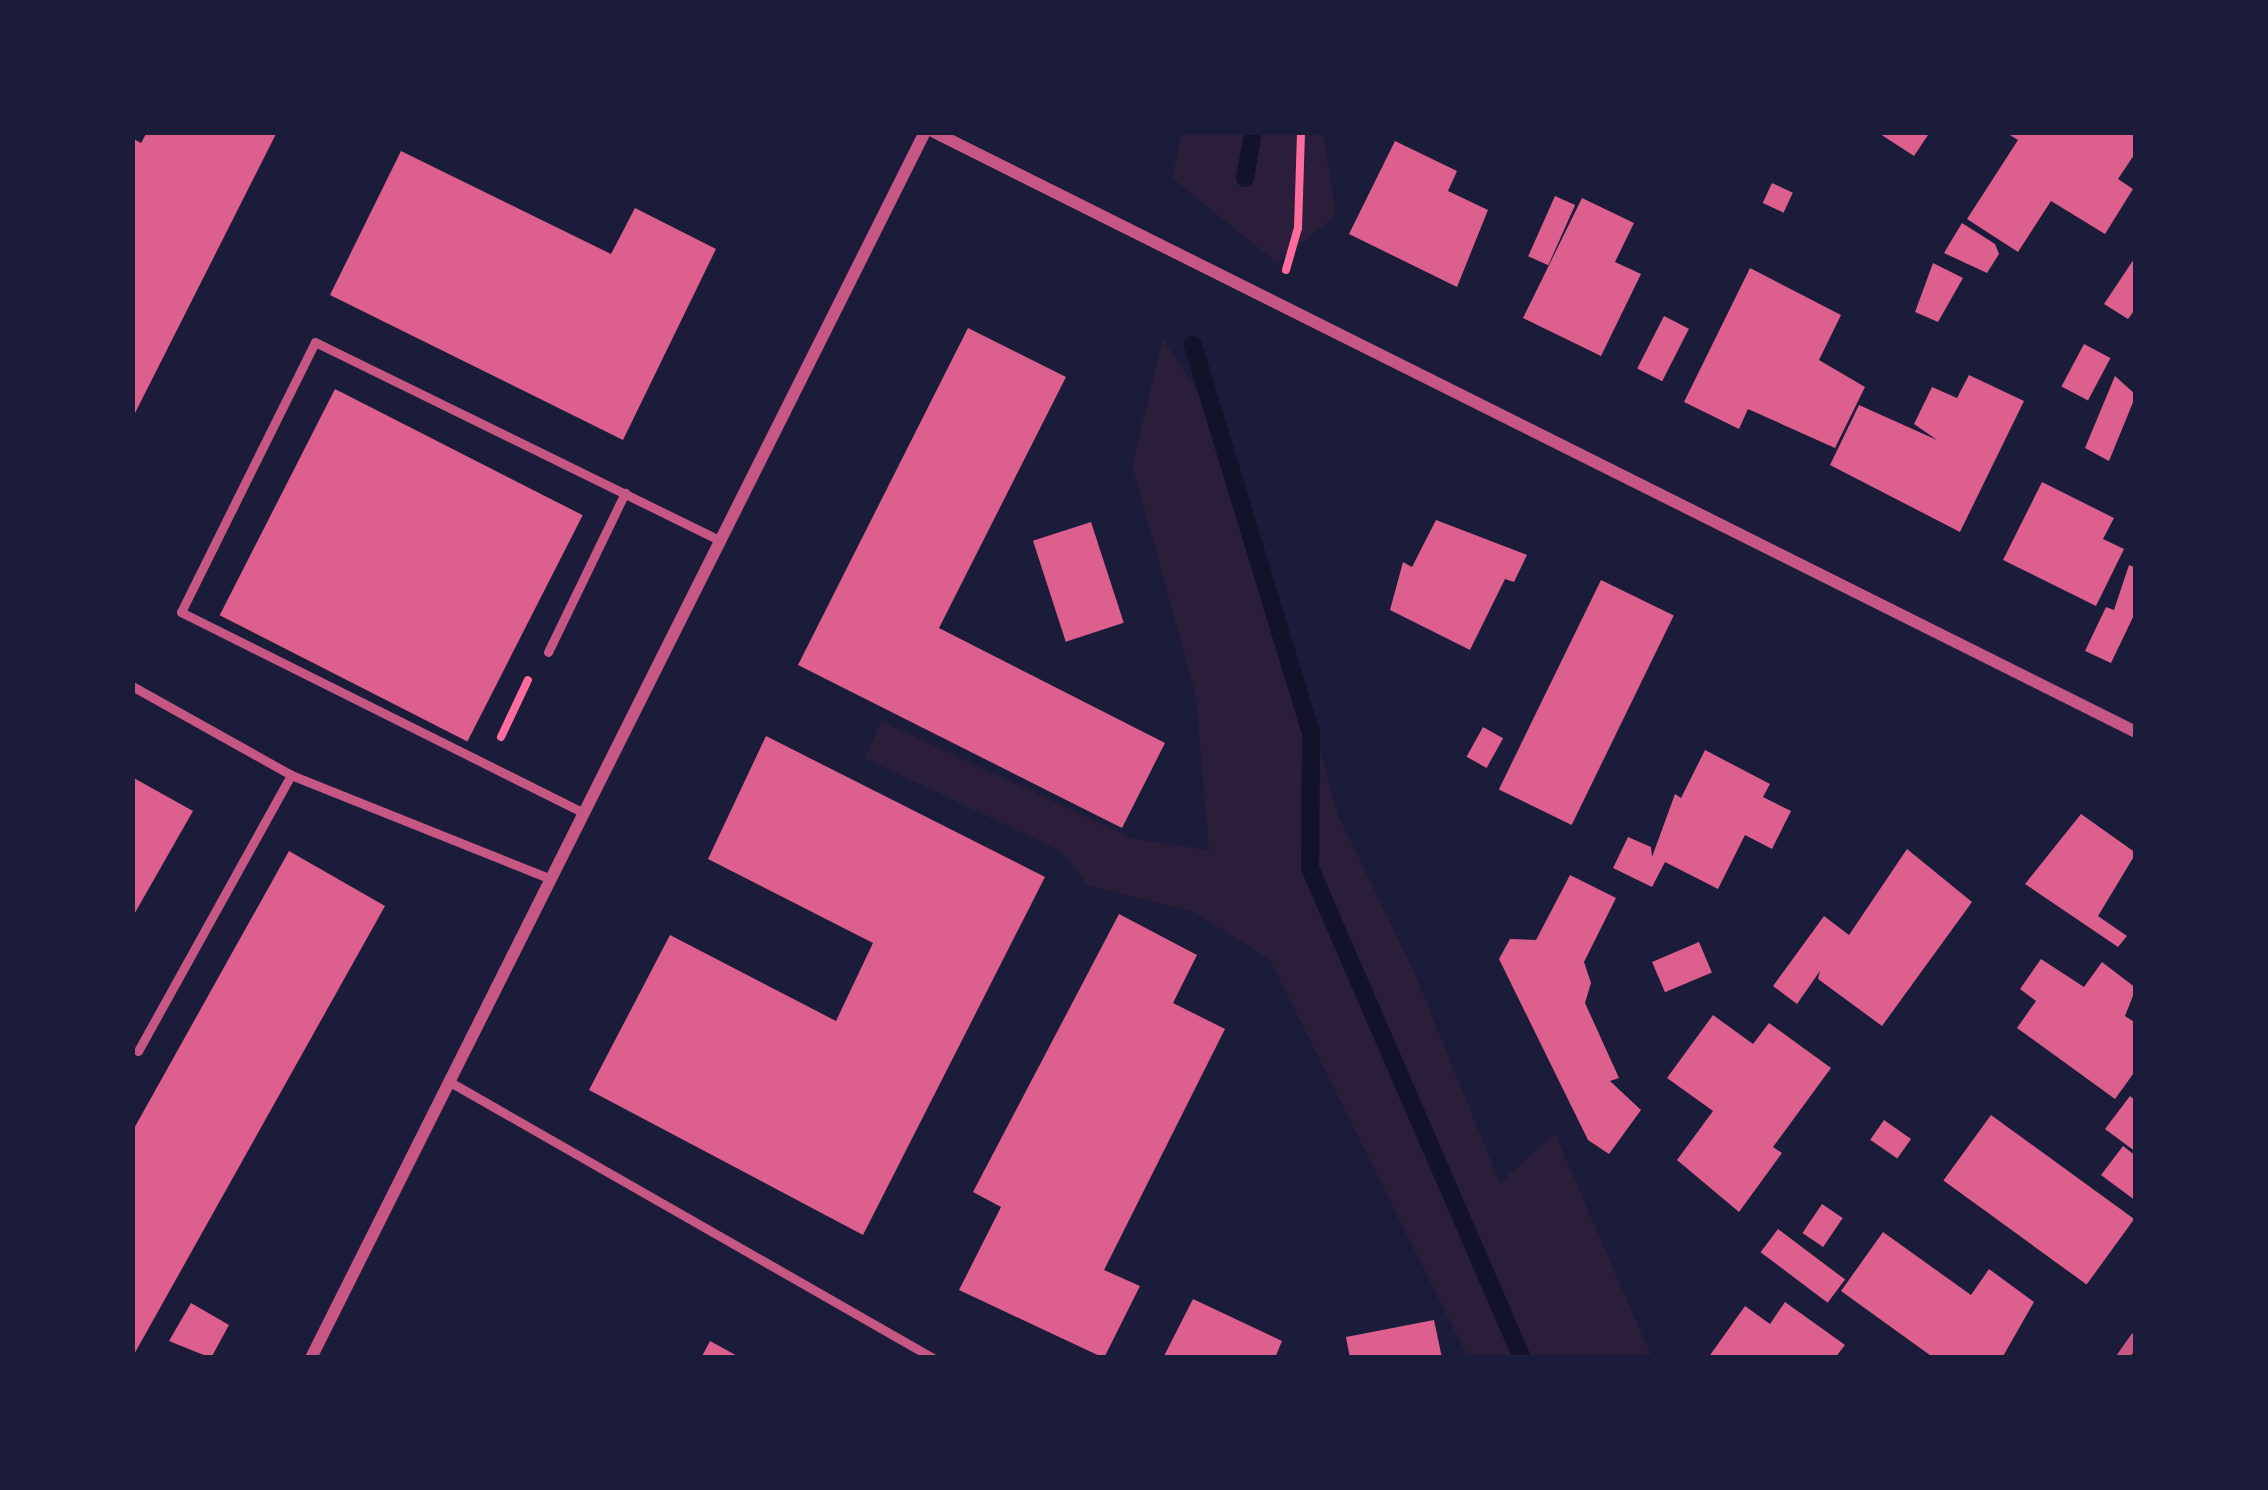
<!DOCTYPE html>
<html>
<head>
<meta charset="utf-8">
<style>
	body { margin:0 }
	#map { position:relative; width:2268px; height:1490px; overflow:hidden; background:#1b1b3a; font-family:Spectral,serif }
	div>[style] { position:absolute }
	.green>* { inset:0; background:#2a1e3b }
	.stream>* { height:18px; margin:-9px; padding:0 9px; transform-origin:9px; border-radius:9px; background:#12122b }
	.building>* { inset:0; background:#dd5f8e; transform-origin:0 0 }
	.path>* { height:8px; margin:-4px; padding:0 4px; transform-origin:4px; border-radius:4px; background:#ff6b9d }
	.service>* { height:9px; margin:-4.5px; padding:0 4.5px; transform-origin:4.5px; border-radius:4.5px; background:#c65784 }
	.minor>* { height:12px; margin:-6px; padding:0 6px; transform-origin:6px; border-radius:6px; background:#c65784 }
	span { translate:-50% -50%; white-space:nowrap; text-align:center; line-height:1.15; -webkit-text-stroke:12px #1b1b3a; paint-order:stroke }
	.frame { position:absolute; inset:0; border:135px solid #1b1b3a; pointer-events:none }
</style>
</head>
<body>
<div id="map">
	<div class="green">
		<i style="clip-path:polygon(1182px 132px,1323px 132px,1336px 215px,1277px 263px,1172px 178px)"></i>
		<i style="clip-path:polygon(1163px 339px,1234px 450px,1338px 815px,1415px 974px,1500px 1183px,1555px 1133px,1652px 1358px,1468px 1358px,1270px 960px,1196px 913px,1089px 886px,1062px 852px,865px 758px,881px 721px,1134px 839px,1209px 850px,1196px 696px,1132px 465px)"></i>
	</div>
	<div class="stream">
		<i style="left:1245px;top:178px;width:47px;rotate:-80.1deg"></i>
		<i style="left:1193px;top:345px;width:406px;rotate:73.1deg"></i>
		<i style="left:1311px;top:733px;width:135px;rotate:90.4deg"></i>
		<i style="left:1310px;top:868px;width:534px;rotate:66.6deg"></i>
	</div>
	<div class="building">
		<i style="clip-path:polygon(147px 132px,277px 132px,132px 419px,132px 138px,141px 143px)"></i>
		<i style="clip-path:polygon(1877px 132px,1930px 132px,1914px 156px)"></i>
		<i style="clip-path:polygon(2005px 132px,2136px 132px,2136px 152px,2118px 179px,2133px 189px,2105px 234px,2051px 201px,2018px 252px,1967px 219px,2018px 140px)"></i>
		<i style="clip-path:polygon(1395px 141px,1457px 171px,1448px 191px,1488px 210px,1457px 287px,1349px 234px)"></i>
		<i style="clip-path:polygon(401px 151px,611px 254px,635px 208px,716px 249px,623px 440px,330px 295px)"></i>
		<i style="left:1772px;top:183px;width:23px;height:22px;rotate:25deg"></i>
		<i style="left:1555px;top:196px;width:22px;height:66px;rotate:24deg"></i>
		<i style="clip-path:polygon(1582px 198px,1634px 223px,1615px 262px,1641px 274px,1601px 356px,1523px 318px)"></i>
		<i style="clip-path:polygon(1962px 223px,1995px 244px,1999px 254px,1987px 273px,1944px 253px)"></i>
		<i style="clip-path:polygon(2136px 256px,2136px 308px,2128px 319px,2104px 304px)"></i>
		<i style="clip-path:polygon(1933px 263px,1963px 278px,1938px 322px,1915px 312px)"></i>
		<i style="clip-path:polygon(1750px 268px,1841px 315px,1819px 360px,1865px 387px,1835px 448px,1748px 409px,1739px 429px,1684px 402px)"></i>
		<i style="left:1664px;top:316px;width:28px;height:59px;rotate:27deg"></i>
		<i style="clip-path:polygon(968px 328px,1066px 377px,939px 628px,1165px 743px,1122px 828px,798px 665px)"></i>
		<i style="left:2084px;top:344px;width:30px;height:48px;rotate:28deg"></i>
		<i style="clip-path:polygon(1969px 375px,2024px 401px,1960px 532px,1830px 465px,1859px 405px,1937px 440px,1914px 424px,1932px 387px,1957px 398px)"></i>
		<i style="clip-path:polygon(2115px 376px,2136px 395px,2109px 461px,2085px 448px)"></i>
		<i style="left:335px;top:389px;width:278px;height:254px;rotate:27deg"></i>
		<i style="clip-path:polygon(2042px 482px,2114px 518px,2103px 539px,2124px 549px,2096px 606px,2003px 560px)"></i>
		<i style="clip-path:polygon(1436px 520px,1527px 555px,1514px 582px,1505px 579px,1470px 650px,1390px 610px,1403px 562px,1412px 567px)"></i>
		<i style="left:1091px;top:522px;width:106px;height:61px;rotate:72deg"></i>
		<i style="clip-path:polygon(2129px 565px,2136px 568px,2136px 611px,2111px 663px,2085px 651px,2106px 607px,2114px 610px)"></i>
		<i style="left:1601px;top:580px;width:81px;height:233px;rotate:26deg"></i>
		<i style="left:1483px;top:727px;width:23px;height:34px;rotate:29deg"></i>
		<i style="clip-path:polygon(766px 736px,1045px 877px,863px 1235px,589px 1090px,670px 935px,836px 1021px,873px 943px,708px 859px)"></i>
		<i style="clip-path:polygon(1705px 750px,1770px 784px,1763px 797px,1791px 811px,1772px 849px,1745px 835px,1718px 889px,1665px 862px,1652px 887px,1613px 868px,1628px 837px,1651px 847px,1652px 857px,1675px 794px,1681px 798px)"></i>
		<i style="clip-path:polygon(132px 777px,193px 811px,132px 918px)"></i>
		<i style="clip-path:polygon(2081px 814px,2136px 853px,2098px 916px,2127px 936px,2118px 947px,2025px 884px)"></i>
		<i style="clip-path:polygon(1907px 849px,1972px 902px,1882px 1026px,1818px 979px,1820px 971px,1797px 1004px,1773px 986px,1824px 916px,1849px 935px)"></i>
		<i style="clip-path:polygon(289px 851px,385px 906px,132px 1358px,132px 1132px)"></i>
		<i style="clip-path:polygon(1570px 875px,1616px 898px,1584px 962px,1591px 983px,1585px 1003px,1619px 1078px,1610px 1081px,1641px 1110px,1609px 1154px,1588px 1140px,1499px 959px,1510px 939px,1536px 940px)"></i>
		<i style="clip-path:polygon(1119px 914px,1197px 955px,1173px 1003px,1225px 1029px,1104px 1270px,1140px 1286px,1104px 1358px,959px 1290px,1001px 1207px,973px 1192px)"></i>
		<i style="left:1699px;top:942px;width:33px;height:51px;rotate:67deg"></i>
		<i style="clip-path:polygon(2041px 959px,2084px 987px,2102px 962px,2136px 988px,2125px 1016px,2136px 1023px,2136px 1070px,2115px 1099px,2017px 1028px,2036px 1001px,2020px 989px)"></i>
		<i style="clip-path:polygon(1713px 1015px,1753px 1044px,1769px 1023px,1831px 1068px,1773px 1147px,1782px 1153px,1739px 1212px,1677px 1160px,1713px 1111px,1667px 1078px)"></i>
		<i style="clip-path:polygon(2130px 1096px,2136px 1101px,2136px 1152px,2105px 1129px)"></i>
		<i style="left:1991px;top:1115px;width:177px;height:81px;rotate:36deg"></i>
		<i style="left:1884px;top:1120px;width:33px;height:24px;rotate:35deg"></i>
		<i style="clip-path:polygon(2123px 1146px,2136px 1156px,2136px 1201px,2101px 1175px)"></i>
		<i style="left:1822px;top:1204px;width:25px;height:35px;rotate:34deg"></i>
		<i style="left:1778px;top:1229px;width:84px;height:29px;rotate:37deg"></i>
		<i style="clip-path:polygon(1883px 1232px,1971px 1295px,1989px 1269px,2034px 1302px,2002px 1358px,1934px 1358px,1841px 1291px)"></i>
		<i style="clip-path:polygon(1193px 1299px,1282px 1341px,1275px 1358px,1163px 1358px)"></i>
		<i style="clip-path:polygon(1785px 1302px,1845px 1345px,1835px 1358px,1708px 1358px,1745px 1306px,1770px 1324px)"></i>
		<i style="clip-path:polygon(191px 1303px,229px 1325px,211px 1358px,169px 1341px)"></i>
		<i style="clip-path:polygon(1434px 1320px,1442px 1358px,1350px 1358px,1346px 1337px)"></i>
		<i style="clip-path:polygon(710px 1341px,741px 1358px,701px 1358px)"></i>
	</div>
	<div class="path">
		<i style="left:1286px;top:270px;width:44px;rotate:-74.1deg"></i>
		<i style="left:1298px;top:228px;width:96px;rotate:-88.2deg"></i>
		<i style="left:501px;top:737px;width:63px;rotate:-64.7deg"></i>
	</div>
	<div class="service">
		<i style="left:548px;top:652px;width:177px;rotate:-64.2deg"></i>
		<i style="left:132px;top:686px;width:182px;rotate:29.2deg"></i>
		<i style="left:291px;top:775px;width:280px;rotate:21.8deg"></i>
		<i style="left:584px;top:813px;width:450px;rotate:-153.5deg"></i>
		<i style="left:181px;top:612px;width:301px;rotate:-63.6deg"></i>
		<i style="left:315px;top:342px;width:452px;rotate:26.1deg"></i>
		<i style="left:138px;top:1051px;width:316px;rotate:-61deg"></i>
		<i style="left:450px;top:1082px;width:556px;rotate:29.74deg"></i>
	</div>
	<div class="minor">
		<i style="left:934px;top:132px;width:1343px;rotate:26.53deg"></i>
		<i style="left:311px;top:1358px;width:1371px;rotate:-63.4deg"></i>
		<i style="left:2122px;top:1358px;width:24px;rotate:-55deg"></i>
	</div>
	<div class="frame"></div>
</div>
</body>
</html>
